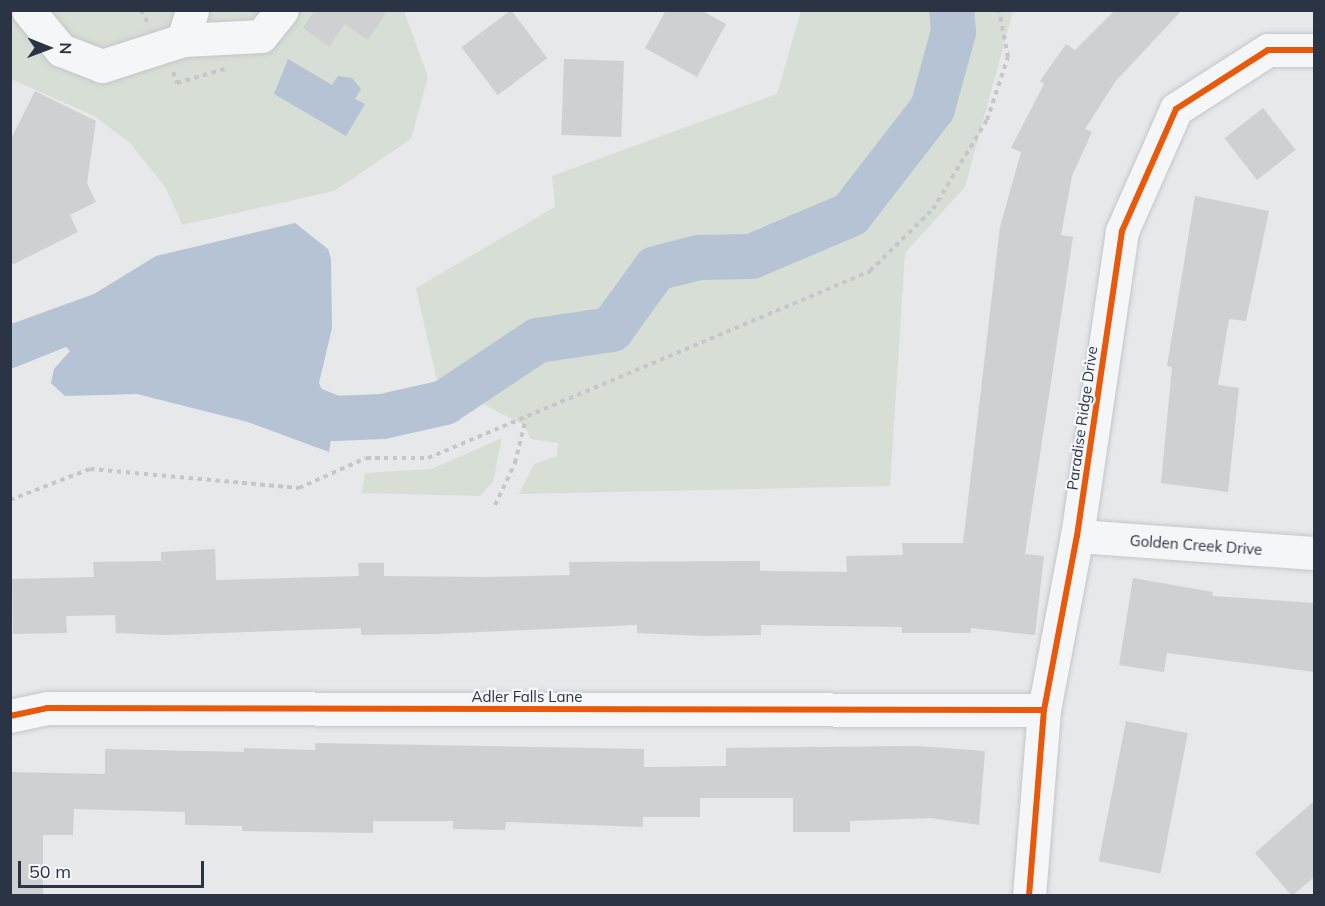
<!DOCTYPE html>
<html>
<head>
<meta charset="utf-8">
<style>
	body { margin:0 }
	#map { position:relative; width:1325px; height:906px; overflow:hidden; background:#e6e8ea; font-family:Mulish,sans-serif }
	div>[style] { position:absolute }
	.green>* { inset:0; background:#d6ded6 }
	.water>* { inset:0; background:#b5c3d4 }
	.river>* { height:45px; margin:-22.5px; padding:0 22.5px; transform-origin:22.5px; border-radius:22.5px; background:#b5c3d4 }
	.building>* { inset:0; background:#ced0d2; transform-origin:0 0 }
	.path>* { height:4px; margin-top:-2px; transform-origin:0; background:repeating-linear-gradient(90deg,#c5c6ca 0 4.5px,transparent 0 9px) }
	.roads { filter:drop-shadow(0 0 2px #c4c6c8) drop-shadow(0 0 2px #c4c6c8) }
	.minor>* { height:33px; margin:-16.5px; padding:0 16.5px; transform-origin:16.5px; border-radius:16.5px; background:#f5f6f7 }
	.cycleway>* { height:6px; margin:-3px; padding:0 3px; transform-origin:3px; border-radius:3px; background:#e8590c }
	span { translate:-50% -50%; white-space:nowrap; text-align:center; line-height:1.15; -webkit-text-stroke:4.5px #f4f6f9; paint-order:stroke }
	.street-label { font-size:15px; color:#2b3444 }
	.frame { position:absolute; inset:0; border:12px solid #2b3444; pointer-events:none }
	.north { position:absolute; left:18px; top:18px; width:60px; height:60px; -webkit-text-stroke:4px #f4f6f9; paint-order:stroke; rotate:91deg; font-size:16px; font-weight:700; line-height:24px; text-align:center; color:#2b3444 }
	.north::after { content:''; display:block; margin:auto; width:21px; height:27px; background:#2b3444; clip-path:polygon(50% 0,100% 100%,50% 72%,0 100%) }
	.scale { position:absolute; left:18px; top:861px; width:186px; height:27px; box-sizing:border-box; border:3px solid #2b3444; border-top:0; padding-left:8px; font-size:18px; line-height:21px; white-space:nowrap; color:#2b3444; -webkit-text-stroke:4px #f4f6f9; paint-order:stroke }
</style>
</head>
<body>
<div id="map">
	<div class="green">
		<i style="clip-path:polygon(10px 11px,404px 11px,428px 77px,411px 139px,334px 191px,182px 225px,166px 188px,130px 143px,94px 116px,11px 79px)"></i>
		<i style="clip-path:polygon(801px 11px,1013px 11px,965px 187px,905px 253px,890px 486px,519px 494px,534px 464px,557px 456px,558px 443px,531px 439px,524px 425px,437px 381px,416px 288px,555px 207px,552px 176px,777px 94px)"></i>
		<i style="clip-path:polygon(502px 438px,493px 482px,480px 496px,362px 493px,365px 473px,432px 469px)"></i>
	</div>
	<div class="water">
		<i style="clip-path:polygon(288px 59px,332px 85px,338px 76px,352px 78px,361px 89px,355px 99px,365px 104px,346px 136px,274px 94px)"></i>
		<i style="clip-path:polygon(295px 223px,328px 249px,331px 259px,332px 328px,319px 383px,334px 418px,329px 452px,248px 422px,137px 394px,65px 396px,51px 383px,54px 369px,70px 351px,66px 347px,11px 369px,11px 324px,94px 294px,156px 256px)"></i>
	</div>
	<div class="river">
		<i style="left:276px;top:394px;width:63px;rotate:22.5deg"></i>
		<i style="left:334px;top:418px;width:48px;rotate:-2.4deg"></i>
		<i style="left:382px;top:416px;width:64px;rotate:-12.7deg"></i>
		<i style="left:444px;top:402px;width:112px;rotate:-33.7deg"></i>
		<i style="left:537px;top:340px;width:75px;rotate:-8.5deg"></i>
		<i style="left:611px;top:329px;width:75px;rotate:-54.2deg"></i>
		<i style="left:655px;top:268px;width:44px;rotate:-14.3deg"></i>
		<i style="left:698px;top:257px;width:53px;rotate:-1.1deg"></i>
		<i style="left:751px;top:256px;width:108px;rotate:-23deg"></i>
		<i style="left:850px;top:214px;width:134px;rotate:-52.3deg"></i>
		<i style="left:932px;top:108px;width:80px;rotate:-74.7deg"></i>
		<i style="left:953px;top:31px;width:21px;rotate:-95deg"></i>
	</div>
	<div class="building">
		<i style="clip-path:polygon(315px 10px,388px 10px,368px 40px,344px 24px,330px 47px,303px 28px)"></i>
		<i style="left:511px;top:10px;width:60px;height:62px;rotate:53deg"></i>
		<i style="clip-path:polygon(666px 10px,701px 10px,726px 24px,697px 77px,645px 48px)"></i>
		<i style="clip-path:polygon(1115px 10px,1182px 10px,1115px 82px,1085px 129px,1092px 132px,1072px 176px,1061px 235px,1073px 237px,1025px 554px,1044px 556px,1035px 635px,971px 628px,971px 633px,902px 633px,902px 627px,761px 625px,761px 635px,705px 636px,637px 633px,637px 625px,435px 634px,361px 635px,361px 628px,165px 635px,116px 633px,115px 615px,66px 616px,67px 633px,13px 634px,12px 579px,94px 577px,93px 562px,161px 561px,161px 552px,215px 549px,216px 580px,359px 576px,358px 563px,384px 563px,384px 576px,484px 577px,570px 575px,569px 562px,760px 561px,760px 571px,847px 572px,846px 556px,903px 555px,902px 543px,963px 543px,1000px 227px,1021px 152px,1011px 148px,1044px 84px,1040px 81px,1066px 44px,1075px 50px)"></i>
		<i style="left:564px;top:59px;width:60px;height:76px;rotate:2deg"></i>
		<i style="clip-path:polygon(35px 91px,96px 121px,87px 183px,96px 202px,70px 215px,78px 232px,10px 266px,10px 141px)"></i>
		<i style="left:1263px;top:108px;width:53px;height:49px;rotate:52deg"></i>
		<i style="clip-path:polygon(1195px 196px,1269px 211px,1246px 321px,1229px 319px,1218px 385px,1239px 388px,1228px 492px,1161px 483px,1172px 367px,1167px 366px)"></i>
		<i style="clip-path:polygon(1133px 578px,1213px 592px,1212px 596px,1314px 603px,1314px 672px,1167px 653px,1164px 672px,1119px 665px)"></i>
		<i style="left:1126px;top:721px;width:63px;height:143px;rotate:11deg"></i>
		<i style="clip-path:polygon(315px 743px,644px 749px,644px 767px,726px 766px,726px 748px,917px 746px,985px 751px,979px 825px,931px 818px,850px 821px,850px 832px,793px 832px,793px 798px,700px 798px,700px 817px,643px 817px,643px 827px,506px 822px,505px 830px,453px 829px,453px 821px,373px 821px,373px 833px,242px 831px,242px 826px,185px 825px,185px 812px,74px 809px,73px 835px,43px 835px,43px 896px,10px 896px,10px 772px,105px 774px,105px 749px,244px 752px,244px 748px,315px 750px)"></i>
		<i style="clip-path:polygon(1314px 801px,1314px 877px,1292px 896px,1255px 853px)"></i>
	</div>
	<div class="path">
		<i style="left:141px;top:10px;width:15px;rotate:62deg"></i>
		<i style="left:173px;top:72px;width:12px;rotate:70deg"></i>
		<i style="left:177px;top:83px;width:53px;rotate:-16.4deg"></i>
		<i style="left:10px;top:500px;width:86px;rotate:-21.2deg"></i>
		<i style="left:90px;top:469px;width:210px;rotate:5.2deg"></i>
		<i style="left:299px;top:488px;width:73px;rotate:-24.1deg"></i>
		<i style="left:366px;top:458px;width:62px"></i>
		<i style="left:428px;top:458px;width:480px;rotate:-22.9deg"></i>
		<i style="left:870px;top:271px;width:88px;rotate:-44.5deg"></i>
		<i style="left:933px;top:209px;width:104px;rotate:-58.8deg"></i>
		<i style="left:987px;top:120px;width:66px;rotate:-71.6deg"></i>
		<i style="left:1008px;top:57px;width:48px;rotate:-100.8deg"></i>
		<i style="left:495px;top:505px;width:47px;rotate:-64.5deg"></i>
		<i style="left:515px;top:463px;width:46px;rotate:-76.3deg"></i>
	</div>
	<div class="roads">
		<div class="minor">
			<i style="left:28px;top:10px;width:52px;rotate:50.5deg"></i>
			<i style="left:61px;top:50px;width:44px;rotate:21.3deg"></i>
			<i style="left:102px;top:66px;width:85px;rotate:-17.8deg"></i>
			<i style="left:183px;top:40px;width:78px;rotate:-2.9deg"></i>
			<i style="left:261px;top:36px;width:33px;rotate:-51deg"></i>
			<i style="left:183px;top:40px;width:31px;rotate:-73deg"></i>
			<i style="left:1077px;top:536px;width:238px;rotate:4.1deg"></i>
			<i style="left:10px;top:716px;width:38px;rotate:-12deg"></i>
			<i style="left:47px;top:708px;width:997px;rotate:0.11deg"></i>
			<i style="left:1029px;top:896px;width:187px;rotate:-85.4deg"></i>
			<i style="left:1044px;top:710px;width:177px;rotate:-79.3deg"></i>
			<i style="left:1077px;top:536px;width:308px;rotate:-81.6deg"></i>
			<i style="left:1122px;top:231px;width:133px;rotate:-66.1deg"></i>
			<i style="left:1176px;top:109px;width:109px;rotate:-32.7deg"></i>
			<i style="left:1268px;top:50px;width:46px"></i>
		</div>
	</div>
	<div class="cycleway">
		<i style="left:10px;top:716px;width:38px;rotate:-12deg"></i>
		<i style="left:47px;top:708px;width:997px;rotate:0.11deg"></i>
		<i style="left:1029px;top:896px;width:187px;rotate:-85.4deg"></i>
		<i style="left:1044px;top:710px;width:177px;rotate:-79.3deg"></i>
		<i style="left:1077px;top:536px;width:308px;rotate:-81.6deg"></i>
		<i style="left:1122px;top:231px;width:133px;rotate:-66.1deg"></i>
		<i style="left:1176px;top:109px;width:109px;rotate:-32.7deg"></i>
		<i style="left:1268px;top:50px;width:46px"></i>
	</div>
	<div class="street-label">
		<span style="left:1082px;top:418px;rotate:-82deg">Paradise Ridge Drive</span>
		<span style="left:1196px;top:545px;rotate:4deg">Golden Creek Drive</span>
		<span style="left:527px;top:697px">Adler Falls Lane</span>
	</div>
	<div class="frame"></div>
	<div class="north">N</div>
	<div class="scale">50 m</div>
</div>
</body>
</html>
